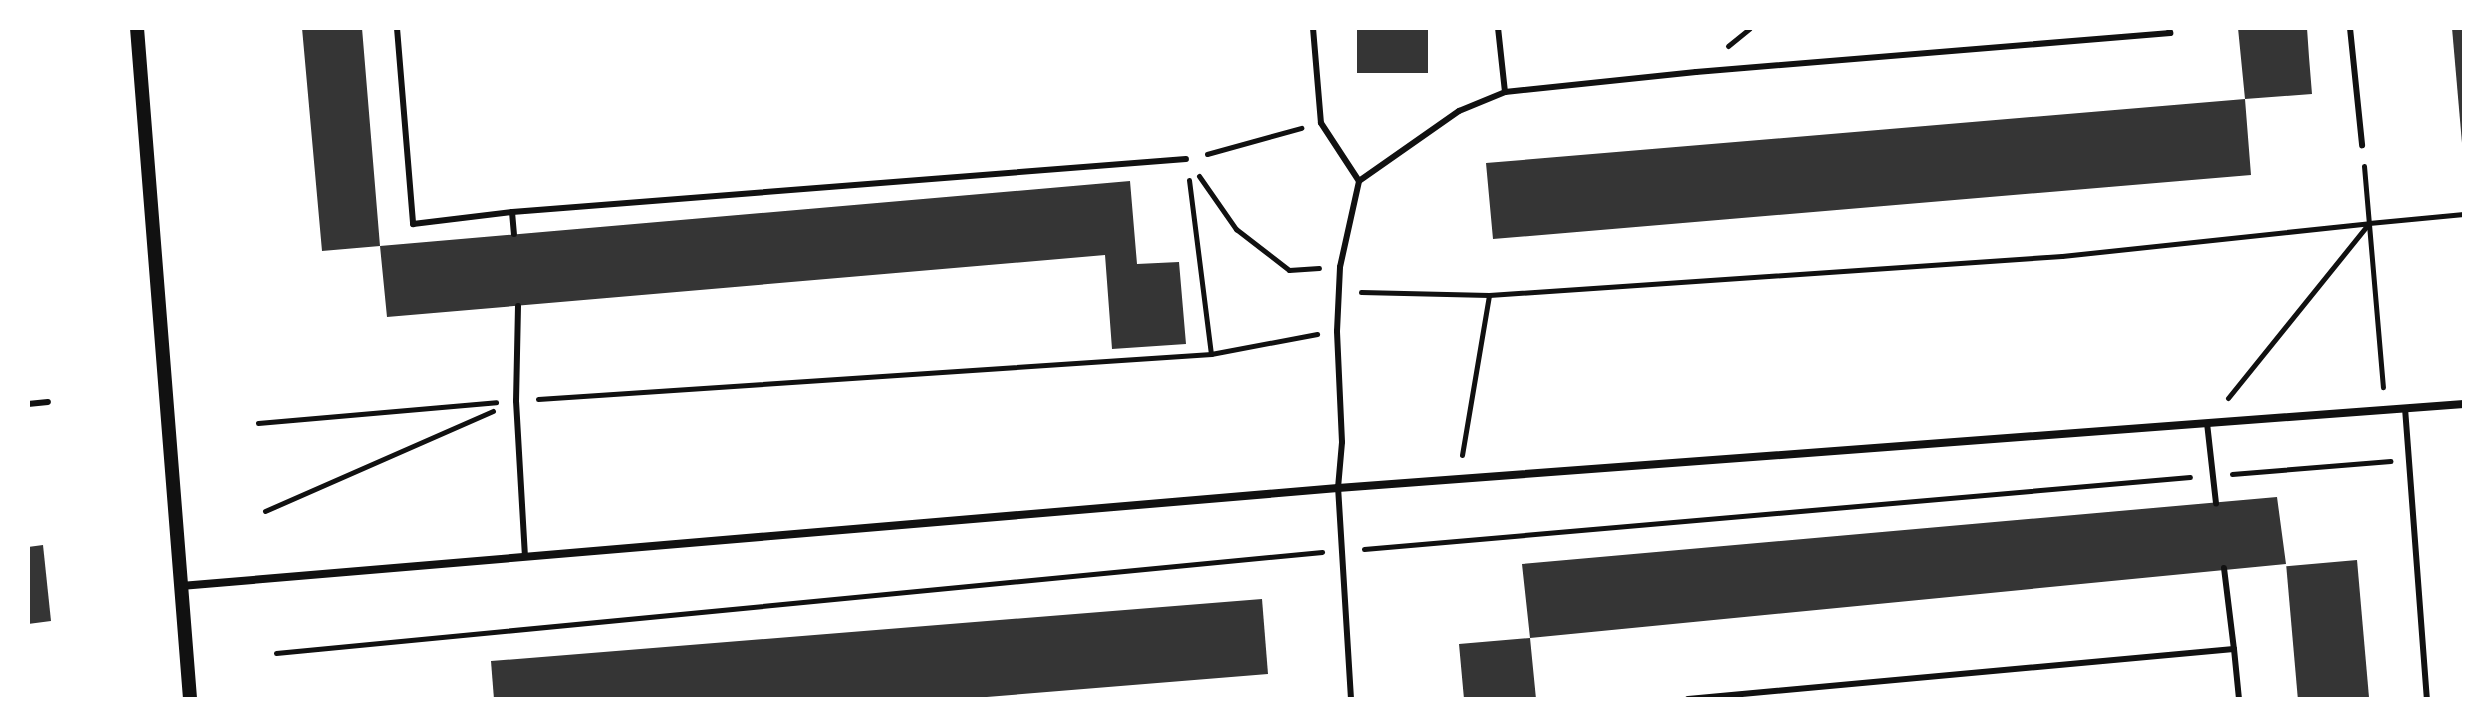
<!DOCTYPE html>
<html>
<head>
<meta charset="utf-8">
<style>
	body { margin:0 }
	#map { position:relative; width:2492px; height:727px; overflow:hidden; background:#fff; font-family:Merriweather,serif }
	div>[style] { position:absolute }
	.building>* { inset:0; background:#353535; transform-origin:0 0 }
	.path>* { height:5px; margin:-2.5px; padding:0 2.5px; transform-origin:2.5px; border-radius:2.5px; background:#111 }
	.service>* { height:6px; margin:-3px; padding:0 3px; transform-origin:3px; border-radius:3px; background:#111 }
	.minor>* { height:8px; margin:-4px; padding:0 4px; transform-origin:4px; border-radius:4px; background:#111 }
	.tertiary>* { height:14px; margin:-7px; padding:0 7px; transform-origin:7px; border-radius:7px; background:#111 }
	span { translate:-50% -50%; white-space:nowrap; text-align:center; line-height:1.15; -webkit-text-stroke:6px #fff; paint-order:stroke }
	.frame { position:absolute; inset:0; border:30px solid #fff; pointer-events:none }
</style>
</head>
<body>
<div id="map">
	<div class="building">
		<i style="clip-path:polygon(302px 28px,362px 28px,380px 246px,1130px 181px,1137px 264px,1179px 262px,1186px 344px,1112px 349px,1105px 255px,387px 317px,380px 246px,322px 251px)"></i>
		<i style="left:1357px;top:28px;width:71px;height:45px"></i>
		<i style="clip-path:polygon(2238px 28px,2307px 28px,2309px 57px,2312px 94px,2245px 99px,2251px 175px,1493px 239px,1486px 163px,2245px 99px)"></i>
		<i style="clip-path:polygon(2452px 28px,2464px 28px,2464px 142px,2462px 143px)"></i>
		<i style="clip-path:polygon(2277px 497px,2286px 564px,1530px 638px,1536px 699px,1464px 699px,1459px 644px,1530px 638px,1522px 564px)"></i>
		<i style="clip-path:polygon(43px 545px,51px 621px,28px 624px,28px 547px)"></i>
		<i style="left:2357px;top:560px;width:140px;height:71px;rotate:85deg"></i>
		<i style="clip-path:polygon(1262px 599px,1268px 674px,962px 699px,494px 699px,491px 661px)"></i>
	</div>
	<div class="path">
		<i style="left:1728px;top:46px;width:28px;rotate:-39deg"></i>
		<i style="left:1207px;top:154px;width:98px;rotate:-15.5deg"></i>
		<i style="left:2364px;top:166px;width:222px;rotate:85.1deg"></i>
		<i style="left:1199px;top:176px;width:65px;rotate:55.1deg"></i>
		<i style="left:1236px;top:229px;width:67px;rotate:37.7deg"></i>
		<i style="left:1289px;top:270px;width:30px;rotate:-4deg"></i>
		<i style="left:1189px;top:180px;width:175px;rotate:82.8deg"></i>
		<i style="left:1361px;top:292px;width:128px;rotate:1.3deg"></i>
		<i style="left:1489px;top:295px;width:574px;rotate:-3.89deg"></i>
		<i style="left:2062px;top:256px;width:309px;rotate:-6.1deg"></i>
		<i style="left:2228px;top:398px;width:225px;rotate:-51.1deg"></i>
		<i style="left:2369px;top:223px;width:95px;rotate:-5.4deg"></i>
		<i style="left:538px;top:399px;width:675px;rotate:-3.83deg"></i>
		<i style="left:1211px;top:354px;width:108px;rotate:-10.7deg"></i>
		<i style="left:258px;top:423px;width:239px;rotate:-5deg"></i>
		<i style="left:1462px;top:455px;width:162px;rotate:-80.4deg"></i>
		<i style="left:2232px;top:474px;width:159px;rotate:-4.7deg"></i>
		<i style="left:265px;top:511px;width:249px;rotate:-23.7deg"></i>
		<i style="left:1364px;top:549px;width:829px;rotate:-4.98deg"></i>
		<i style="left:276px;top:653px;width:1051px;rotate:-5.52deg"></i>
	</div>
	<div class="service">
		<i style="left:397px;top:28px;width:197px;rotate:85.3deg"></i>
		<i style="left:413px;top:224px;width:100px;rotate:-6.9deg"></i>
		<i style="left:512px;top:212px;width:676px;rotate:-4.5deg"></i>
		<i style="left:1313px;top:28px;width:95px;rotate:85.2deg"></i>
		<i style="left:1321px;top:123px;width:69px;rotate:56.8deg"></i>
		<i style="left:2350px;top:28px;width:118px;rotate:84.1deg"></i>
		<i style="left:1505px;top:92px;width:192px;rotate:-6deg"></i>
		<i style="left:1696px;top:72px;width:476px;rotate:-4.7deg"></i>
		<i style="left:2170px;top:33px;width:5px;rotate:-101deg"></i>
		<i style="left:512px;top:212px;width:22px;rotate:85deg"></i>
		<i style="left:518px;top:306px;width:95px;rotate:91.2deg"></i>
		<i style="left:516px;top:401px;width:156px;rotate:86.7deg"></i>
		<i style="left:28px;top:404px;width:20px;rotate:-6deg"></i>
		<i style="left:2405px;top:408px;width:292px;rotate:85.7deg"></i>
		<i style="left:2207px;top:423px;width:81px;rotate:83.6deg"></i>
		<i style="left:2224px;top:568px;width:82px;rotate:83deg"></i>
		<i style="left:1351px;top:699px;width:211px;rotate:-93.5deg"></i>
		<i style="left:1338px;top:488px;width:46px;rotate:-85deg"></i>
		<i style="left:1342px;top:442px;width:111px;rotate:-92.6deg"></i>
		<i style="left:1337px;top:331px;width:64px;rotate:-87.3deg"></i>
		<i style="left:1340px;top:267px;width:88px;rotate:-77.5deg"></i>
		<i style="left:1359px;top:181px;width:122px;rotate:-35deg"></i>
		<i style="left:1459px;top:111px;width:50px;rotate:-22.4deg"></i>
		<i style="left:1505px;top:92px;width:64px;rotate:-96.2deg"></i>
		<i style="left:1688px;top:699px;width:548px;rotate:-5.23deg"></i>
		<i style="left:2234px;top:649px;width:50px;rotate:84.3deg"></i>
	</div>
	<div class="minor">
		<i style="left:181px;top:586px;width:1161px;rotate:-4.84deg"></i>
		<i style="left:1338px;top:488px;width:1129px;rotate:-4.27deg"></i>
	</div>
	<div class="tertiary">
		<i style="left:137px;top:28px;width:673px;rotate:85.48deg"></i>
	</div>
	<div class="frame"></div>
</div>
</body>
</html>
